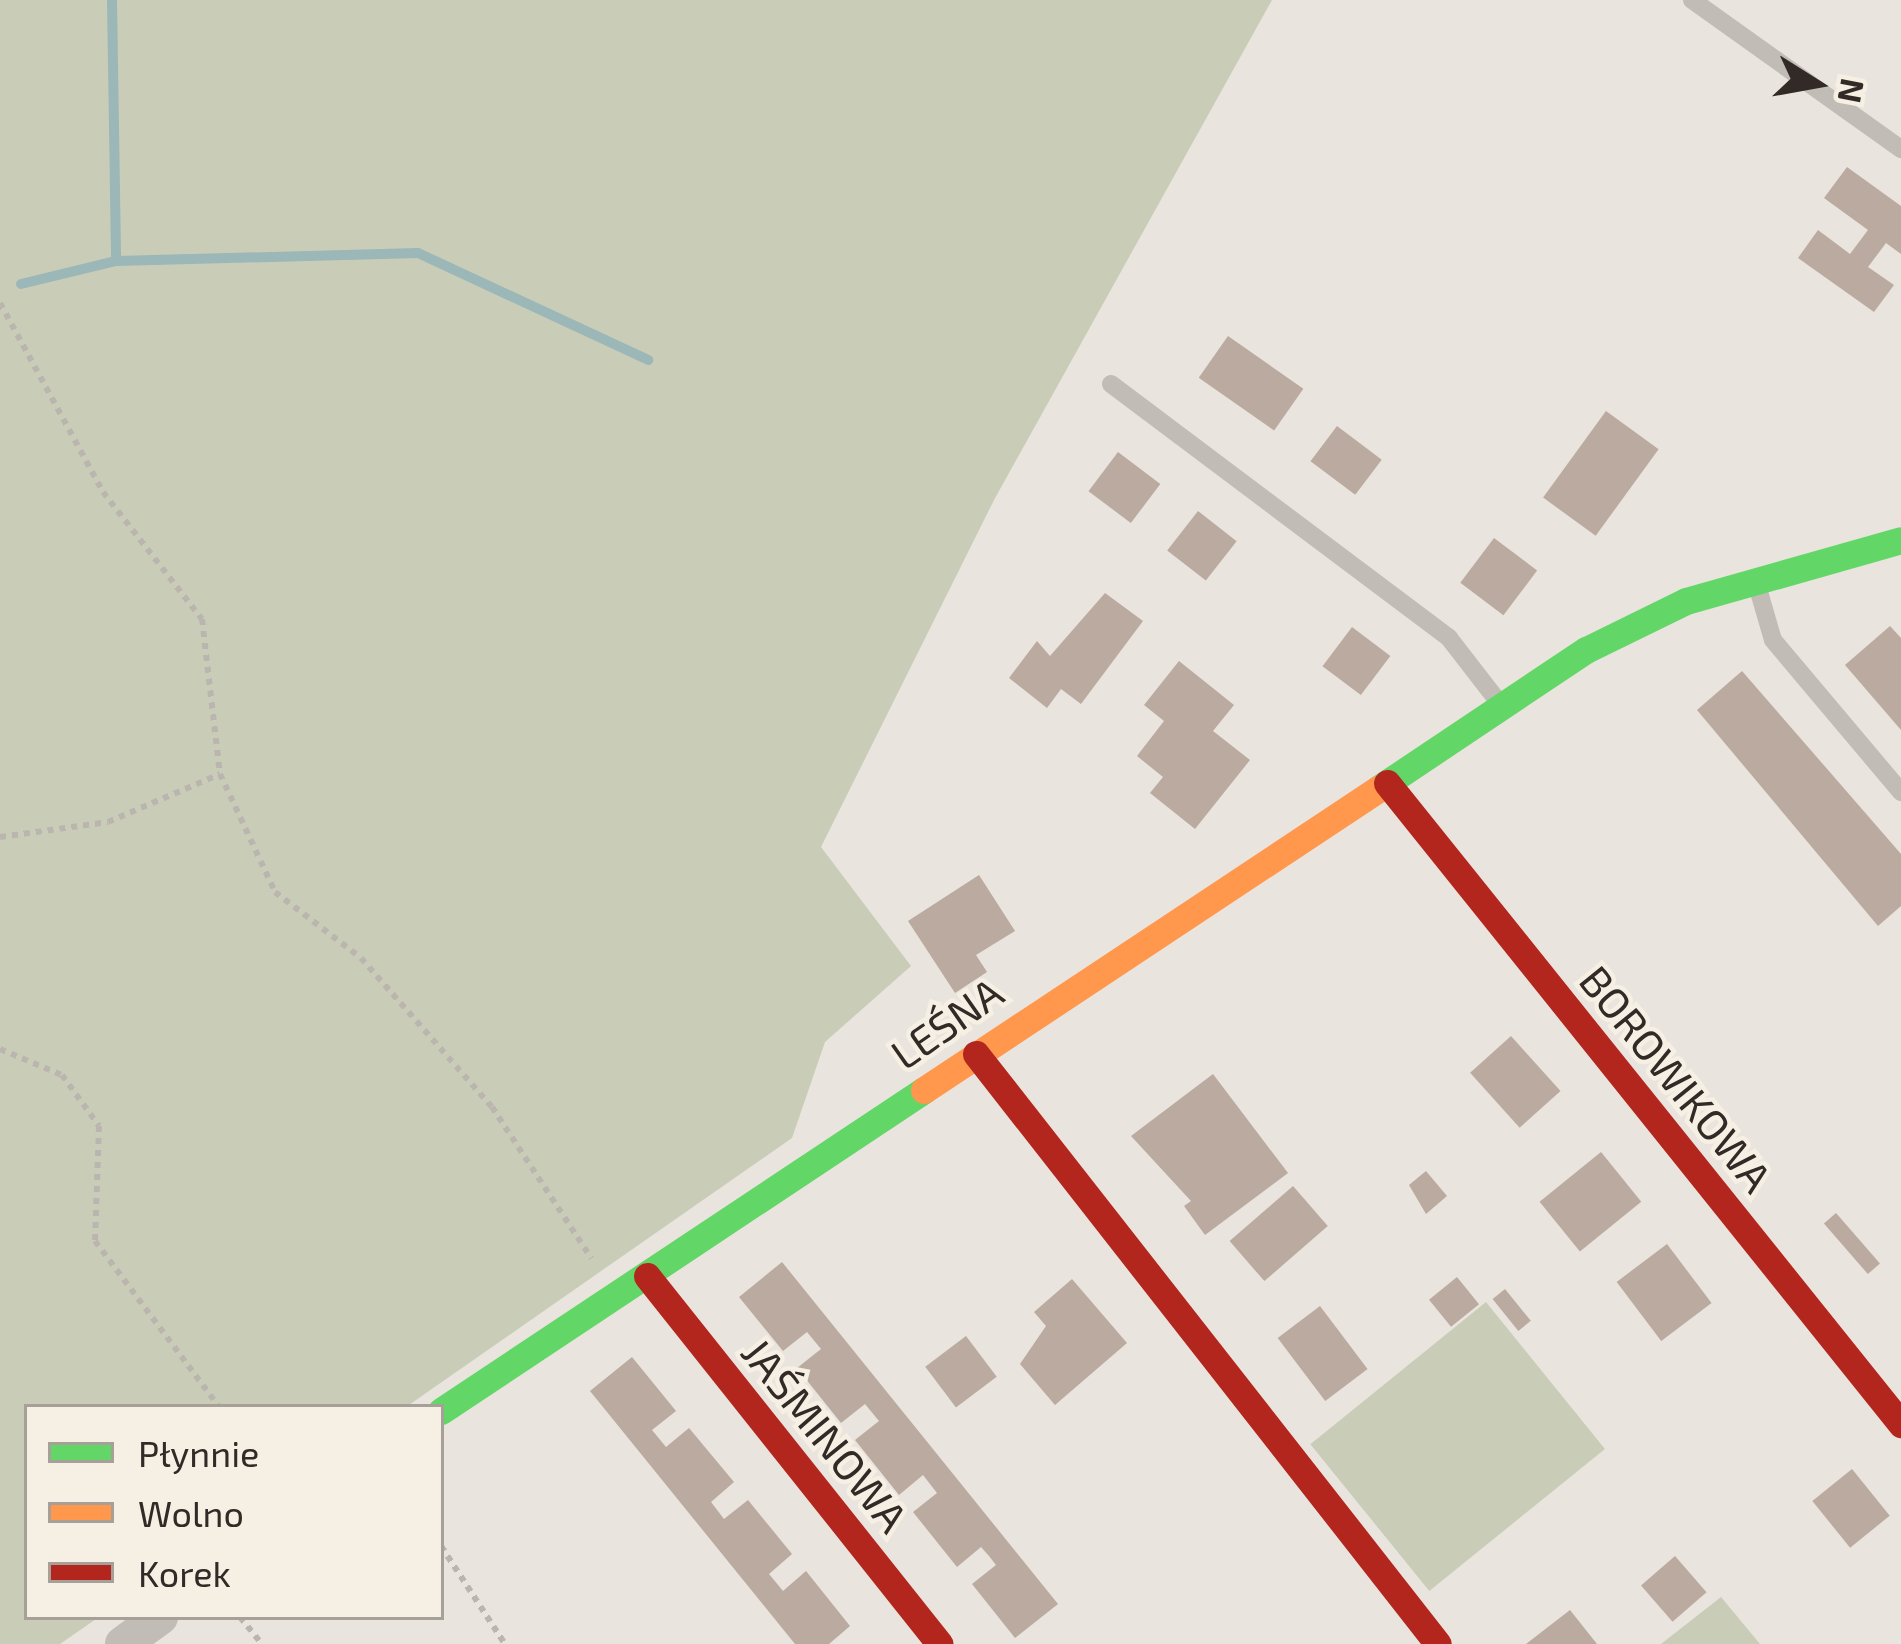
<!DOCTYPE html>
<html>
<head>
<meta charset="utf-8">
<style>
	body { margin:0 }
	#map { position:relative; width:1901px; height:1644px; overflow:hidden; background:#e9e4dd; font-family:"Exo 2",sans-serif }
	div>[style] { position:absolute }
	.green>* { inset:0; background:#c9cdb8; transform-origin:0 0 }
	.stream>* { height:10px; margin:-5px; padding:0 5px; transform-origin:5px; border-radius:5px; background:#9bb7b8 }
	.building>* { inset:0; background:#bbaaa0; transform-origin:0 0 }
	.path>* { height:6px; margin-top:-3px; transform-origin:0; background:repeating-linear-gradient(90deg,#bbb5af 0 6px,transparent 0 12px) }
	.lane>* { height:18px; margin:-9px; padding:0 9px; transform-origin:9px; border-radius:9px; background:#c2bcb6 }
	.street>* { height:36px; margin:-18px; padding:0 18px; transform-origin:18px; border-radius:18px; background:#c2bcb6 }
	.fast>* { height:27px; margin:-13.5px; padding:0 13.5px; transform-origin:13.5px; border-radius:13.5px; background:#63d668 }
	.slow>* { height:27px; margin:-13.5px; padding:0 13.5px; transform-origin:13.5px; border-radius:13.5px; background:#ff974d }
	.jam>* { height:27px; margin:-13.5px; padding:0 13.5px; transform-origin:13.5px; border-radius:13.5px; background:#b3261e }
	span { translate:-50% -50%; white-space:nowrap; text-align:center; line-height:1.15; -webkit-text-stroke:9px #f6efe4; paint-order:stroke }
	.street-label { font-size:42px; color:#312a26 }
	.legend { position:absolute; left:24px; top:1404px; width:420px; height:216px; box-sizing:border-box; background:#f6efe4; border:3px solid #a7a098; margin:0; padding:15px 21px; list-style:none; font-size:36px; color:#312a26 }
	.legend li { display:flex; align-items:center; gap:24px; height:60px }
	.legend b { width:60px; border:3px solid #a7a098 }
	.north { position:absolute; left:1757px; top:24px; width:120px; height:120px; -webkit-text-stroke:9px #f6efe4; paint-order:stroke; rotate:101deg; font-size:33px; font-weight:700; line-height:48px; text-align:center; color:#312a26 }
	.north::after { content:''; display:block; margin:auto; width:42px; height:54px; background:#312a26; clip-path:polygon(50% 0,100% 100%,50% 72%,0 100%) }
</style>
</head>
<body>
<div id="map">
	<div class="green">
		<i style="clip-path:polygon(0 0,1272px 0,994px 500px,821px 847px,911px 966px,825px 1042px,792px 1138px,406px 1407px,27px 1407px,27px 1617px,99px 1617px,60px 1644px,0 1644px)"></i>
		<i style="left:1486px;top:1302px;width:189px;height:226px;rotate:51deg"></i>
		<i style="clip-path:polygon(1721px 1597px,1760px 1644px,1661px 1644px)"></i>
	</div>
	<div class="stream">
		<i style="left:112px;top:0;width:261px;rotate:89.1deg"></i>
		<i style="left:21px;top:284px;width:98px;rotate:-13.6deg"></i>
		<i style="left:116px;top:261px;width:302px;rotate:-1.5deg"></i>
		<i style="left:418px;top:253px;width:254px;rotate:24.9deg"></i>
	</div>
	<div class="building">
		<i style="clip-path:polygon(1847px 167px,1901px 206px,1901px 254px,1886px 243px,1868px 267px,1894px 285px,1874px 312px,1798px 258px,1818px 230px,1850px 254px,1868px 230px,1824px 198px)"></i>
		<i style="left:1228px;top:336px;width:92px;height:51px;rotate:35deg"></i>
		<i style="left:1606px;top:411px;width:65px;height:107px;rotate:36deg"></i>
		<i style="left:1337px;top:426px;width:56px;height:44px;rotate:37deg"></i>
		<i style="left:1118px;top:452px;width:53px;height:49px;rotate:37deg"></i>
		<i style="left:1198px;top:511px;width:49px;height:50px;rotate:38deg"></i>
		<i style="left:1494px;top:538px;width:54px;height:56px;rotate:37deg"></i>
		<i style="clip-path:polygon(1105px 593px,1143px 621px,1081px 704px,1061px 689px,1047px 708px,1009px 678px,1037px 641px,1050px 656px)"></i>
		<i style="clip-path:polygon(1890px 626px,1901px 638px,1901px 730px,1845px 665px)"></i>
		<i style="left:1352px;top:627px;width:48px;height:49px;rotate:37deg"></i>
		<i style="clip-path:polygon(1179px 661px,1234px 705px,1213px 731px,1250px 760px,1195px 829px,1150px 793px,1163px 777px,1137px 756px,1164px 721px,1144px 705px)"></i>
		<i style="clip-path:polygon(1742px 671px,1901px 854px,1901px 906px,1878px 926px,1697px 710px)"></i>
		<i style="clip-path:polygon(979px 875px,1015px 931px,976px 955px,987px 972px,955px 993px,908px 921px)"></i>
		<i style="left:1511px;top:1036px;width:74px;height:55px;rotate:48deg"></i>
		<i style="clip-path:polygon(1213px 1074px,1288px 1173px,1205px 1235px,1184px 1206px,1191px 1201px,1131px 1136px)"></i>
		<i style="left:1601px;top:1152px;width:64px;height:79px;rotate:51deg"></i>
		<i style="clip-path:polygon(1426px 1171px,1447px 1196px,1426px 1214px,1409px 1185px)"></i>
		<i style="left:1293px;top:1186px;width:53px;height:84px;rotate:49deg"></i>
		<i style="left:1836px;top:1213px;width:67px;height:16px;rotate:49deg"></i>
		<i style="left:1667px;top:1244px;width:74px;height:63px;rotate:53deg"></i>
		<i style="clip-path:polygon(782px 1262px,1058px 1604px,1015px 1638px,972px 1584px,996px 1565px,989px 1556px,981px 1547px,957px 1567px,913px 1512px,937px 1493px,923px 1475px,899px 1495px,855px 1440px,879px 1421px,865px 1404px,841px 1423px,797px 1368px,821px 1349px,807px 1332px,783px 1351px,739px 1297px)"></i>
		<i style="left:1457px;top:1277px;width:35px;height:36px;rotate:51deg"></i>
		<i style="clip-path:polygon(1072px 1279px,1127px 1343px,1055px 1405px,1020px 1364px,1046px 1326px,1034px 1312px)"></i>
		<i style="left:1505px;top:1289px;width:41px;height:16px;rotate:51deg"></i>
		<i style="left:1320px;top:1306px;width:79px;height:53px;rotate:53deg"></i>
		<i style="left:966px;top:1336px;width:51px;height:51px;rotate:53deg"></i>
		<i style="clip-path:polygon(632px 1357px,676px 1411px,652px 1430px,666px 1447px,689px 1428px,734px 1482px,711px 1502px,724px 1519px,748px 1500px,792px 1554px,769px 1574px,783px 1591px,806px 1571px,850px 1626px,829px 1644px,795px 1644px,590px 1391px)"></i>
		<i style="left:1852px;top:1469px;width:60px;height:51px;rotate:51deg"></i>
		<i style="left:1675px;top:1556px;width:48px;height:45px;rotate:49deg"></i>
		<i style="clip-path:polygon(1570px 1610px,1597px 1644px,1526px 1644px)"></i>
	</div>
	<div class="path">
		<i style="left:0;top:303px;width:215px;rotate:61.4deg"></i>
		<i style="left:103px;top:492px;width:161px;rotate:52.1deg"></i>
		<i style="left:202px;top:619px;width:156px;rotate:83.4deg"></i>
		<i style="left:0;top:837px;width:109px;rotate:-7.9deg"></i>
		<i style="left:108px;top:822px;width:122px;rotate:-23.2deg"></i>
		<i style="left:220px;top:774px;width:130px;rotate:65deg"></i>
		<i style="left:275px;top:892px;width:108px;rotate:37.5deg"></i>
		<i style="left:361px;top:958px;width:198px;rotate:48.7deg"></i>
		<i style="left:492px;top:1107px;width:181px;rotate:56.7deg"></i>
		<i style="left:0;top:1049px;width:67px;rotate:22.8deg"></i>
		<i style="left:62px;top:1075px;width:63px;rotate:54deg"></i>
		<i style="left:99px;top:1126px;width:115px;rotate:92deg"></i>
		<i style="left:95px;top:1241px;width:207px;rotate:53.2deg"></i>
		<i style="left:441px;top:1546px;width:117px;rotate:56.9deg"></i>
		<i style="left:240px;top:1617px;width:35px;rotate:51deg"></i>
	</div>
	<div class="lane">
		<i style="left:1692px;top:0;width:257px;rotate:35.5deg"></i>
		<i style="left:1111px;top:384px;width:423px;rotate:36.9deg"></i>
		<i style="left:1449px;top:638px;width:85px;rotate:52.2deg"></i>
		<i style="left:1757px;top:585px;width:57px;rotate:73.8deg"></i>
		<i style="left:1773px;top:640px;width:199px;rotate:49.9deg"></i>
	</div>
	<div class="street">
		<i style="left:123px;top:1644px;width:46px;rotate:-36.1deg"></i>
	</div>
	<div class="fast">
		<i style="left:1378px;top:789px;width:250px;rotate:-33.8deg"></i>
		<i style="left:1586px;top:650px;width:111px;rotate:-26.1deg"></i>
		<i style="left:1686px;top:601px;width:223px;rotate:-15.8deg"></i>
		<i style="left:441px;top:1411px;width:580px;rotate:-33.61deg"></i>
	</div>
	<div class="slow">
		<i style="left:924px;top:1090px;width:545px;rotate:-33.54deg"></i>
	</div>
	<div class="jam">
		<i style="left:1387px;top:783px;width:822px;rotate:51.27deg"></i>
		<i style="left:976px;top:1054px;width:749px;rotate:51.94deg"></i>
		<i style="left:647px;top:1276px;width:470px;rotate:51.5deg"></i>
	</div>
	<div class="street-label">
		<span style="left:946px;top:1022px;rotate:-35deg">LEŚNA</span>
		<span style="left:1677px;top:1078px;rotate:51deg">BOROWIKOWA</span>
		<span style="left:826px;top:1434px;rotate:51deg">JAŚMINOWA</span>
	</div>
	<ul class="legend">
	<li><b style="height:15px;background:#63d668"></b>Płynnie</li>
	<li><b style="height:15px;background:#ff974d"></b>Wolno</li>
	<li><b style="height:15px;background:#b3261e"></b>Korek</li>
	</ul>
	<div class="north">N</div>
</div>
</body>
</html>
